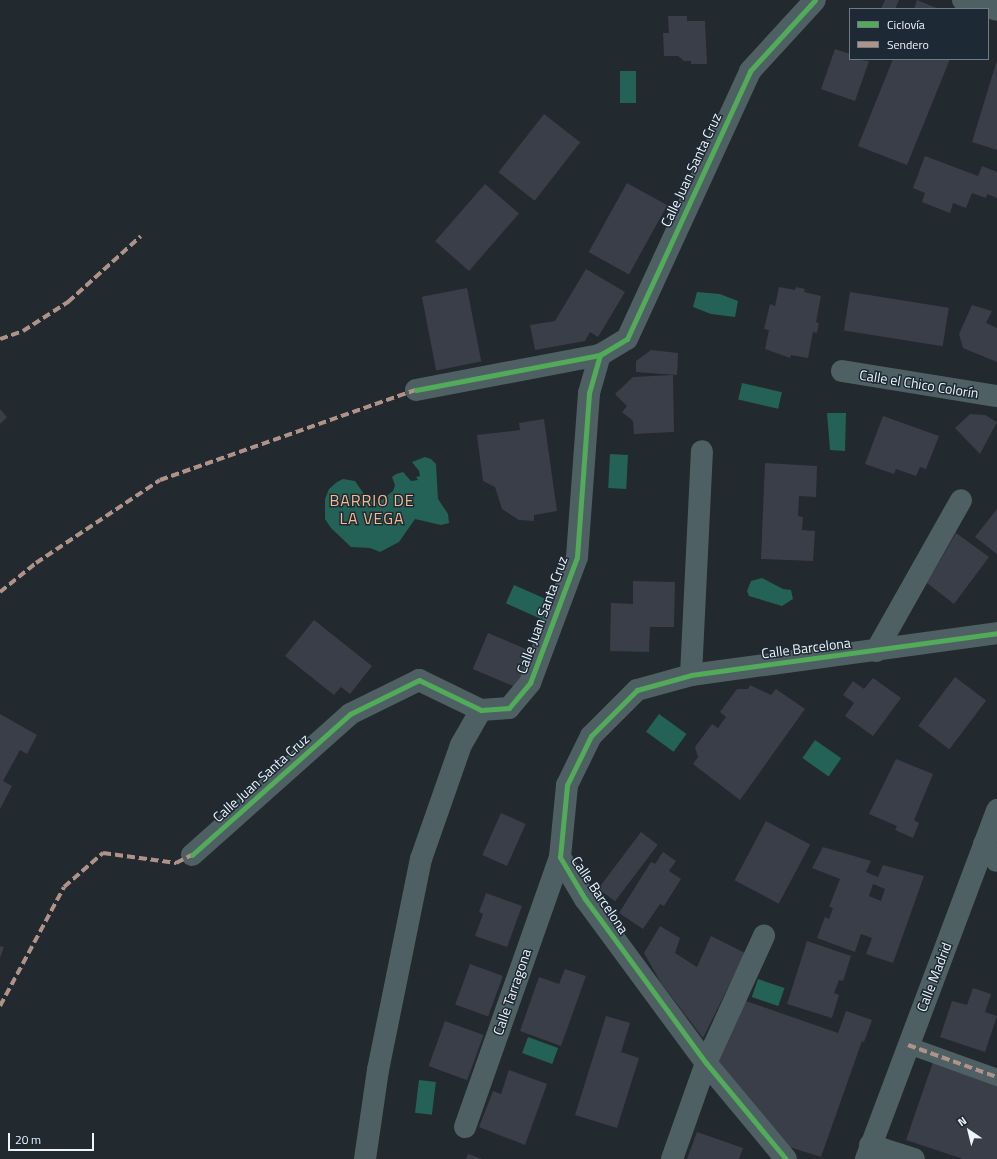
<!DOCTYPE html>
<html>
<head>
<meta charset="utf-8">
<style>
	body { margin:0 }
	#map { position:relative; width:997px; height:1159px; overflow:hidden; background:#22292f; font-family:"Titillium Web",sans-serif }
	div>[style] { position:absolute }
	.water>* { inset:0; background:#246257; transform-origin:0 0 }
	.building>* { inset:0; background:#3a3e49; transform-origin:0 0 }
	.pedestrian>* { height:17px; margin:-8.5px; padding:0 8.5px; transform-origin:8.5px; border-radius:8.5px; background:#4f6064 }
	.minor>* { height:22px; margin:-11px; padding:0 11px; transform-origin:11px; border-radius:11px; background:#4f6064 }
	.tertiary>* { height:22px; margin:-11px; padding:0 11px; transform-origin:11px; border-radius:11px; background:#4f6064 }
	.quiet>* { height:4px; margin-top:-2px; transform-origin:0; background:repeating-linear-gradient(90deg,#af9288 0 8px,transparent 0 12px) }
	.cycleway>* { height:5px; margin:-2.5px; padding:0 2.5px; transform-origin:2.5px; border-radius:2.5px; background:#51ab58 }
	span { translate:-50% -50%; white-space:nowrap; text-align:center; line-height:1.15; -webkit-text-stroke:3px #1d2934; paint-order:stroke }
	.street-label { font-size:14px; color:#eef6fd }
	.quarter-label { font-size:16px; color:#fdb88b; letter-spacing:1px }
	.legend { position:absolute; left:849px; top:8px; width:140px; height:52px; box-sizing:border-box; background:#1d2934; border:1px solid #717b84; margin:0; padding:5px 7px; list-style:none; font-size:12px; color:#eef6fd }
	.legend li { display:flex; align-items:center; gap:8px; height:20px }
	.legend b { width:20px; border:1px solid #717b84 }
	.north { position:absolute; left:949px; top:1111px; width:40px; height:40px; -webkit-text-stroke:3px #1d2934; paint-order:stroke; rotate:325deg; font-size:11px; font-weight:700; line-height:16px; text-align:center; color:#eef6fd }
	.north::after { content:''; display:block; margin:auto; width:14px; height:18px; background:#eef6fd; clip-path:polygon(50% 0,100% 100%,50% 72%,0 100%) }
	.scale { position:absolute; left:8px; top:1133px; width:86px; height:18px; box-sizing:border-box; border:2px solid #eef6fd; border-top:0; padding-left:5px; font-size:12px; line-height:14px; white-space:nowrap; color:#eef6fd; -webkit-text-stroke:3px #1d2934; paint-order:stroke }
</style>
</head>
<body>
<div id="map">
	<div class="water">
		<i style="left:620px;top:71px;width:16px;height:32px"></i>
		<i style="clip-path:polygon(697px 292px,720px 294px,738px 301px,735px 317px,711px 314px,693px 307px)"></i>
		<i style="left:742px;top:383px;width:41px;height:17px;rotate:13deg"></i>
		<i style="clip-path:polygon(827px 413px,846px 413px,845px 451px,830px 450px)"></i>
		<i style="left:610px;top:454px;width:18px;height:34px;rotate:3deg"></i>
		<i style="clip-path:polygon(425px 457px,431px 459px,436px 464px,438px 499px,448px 514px,449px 523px,441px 525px,415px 519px,399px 542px,380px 552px,370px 548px,351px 547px,331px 528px,325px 519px,325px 499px,329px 489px,337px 482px,343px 479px,355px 481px,364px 494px,378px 503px,393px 491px,395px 485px,392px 477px,396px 474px,403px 472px,411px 481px,418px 480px,416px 477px,420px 476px,419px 471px,412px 462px)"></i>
		<i style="clip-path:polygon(762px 578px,783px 589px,791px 590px,793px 599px,782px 606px,749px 596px,747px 591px,751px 581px)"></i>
		<i style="left:514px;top:585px;width:39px;height:20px;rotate:24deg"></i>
		<i style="left:659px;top:714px;width:34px;height:22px;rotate:36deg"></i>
		<i style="left:815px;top:740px;width:32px;height:22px;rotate:35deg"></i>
		<i style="left:758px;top:979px;width:28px;height:19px;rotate:19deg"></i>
		<i style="left:528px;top:1037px;width:32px;height:17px;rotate:20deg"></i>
		<i style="left:419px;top:1080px;width:17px;height:33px;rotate:7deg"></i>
	</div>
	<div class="building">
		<i style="clip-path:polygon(885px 0,899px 0,895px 9px,881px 9px)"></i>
		<i style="clip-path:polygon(917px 0,939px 9px,914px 9px)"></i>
		<i style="clip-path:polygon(668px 16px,687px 16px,687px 21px,705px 21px,707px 64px,691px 64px,691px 61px,684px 61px,678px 56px,664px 56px,663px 33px,669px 33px)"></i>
		<i style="clip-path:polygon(835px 49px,850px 54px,850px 59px,869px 61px,855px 101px,821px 89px)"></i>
		<i style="clip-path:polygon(893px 59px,950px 59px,907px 165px,858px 146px)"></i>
		<i style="clip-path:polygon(997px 60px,997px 150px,972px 142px)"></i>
		<i style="left:544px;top:114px;width:46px;height:74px;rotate:38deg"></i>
		<i style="clip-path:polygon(925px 156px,978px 176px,982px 166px,997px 172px,997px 198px,987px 194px,986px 198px,972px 193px,966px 208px,953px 203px,950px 213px,922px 202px,925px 193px,913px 188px)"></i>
		<i style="left:627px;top:183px;width:46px;height:79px;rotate:29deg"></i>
		<i style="left:485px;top:184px;width:45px;height:76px;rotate:41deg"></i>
		<i style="clip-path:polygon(586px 269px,625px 292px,598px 337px,590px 332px,585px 341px,535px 350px,530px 325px,555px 321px)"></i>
		<i style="clip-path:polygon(779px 287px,795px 290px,796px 287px,805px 289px,804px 292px,821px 296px,816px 322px,819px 323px,817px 333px,813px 332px,808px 358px,791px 355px,790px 358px,765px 349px,769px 330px,764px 329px,770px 304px,775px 306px)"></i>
		<i style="left:467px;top:288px;width:75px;height:46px;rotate:79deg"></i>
		<i style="left:850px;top:292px;width:100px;height:39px;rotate:9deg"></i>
		<i style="clip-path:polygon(972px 305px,992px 311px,986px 323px,997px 328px,997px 362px,963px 348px,959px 334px)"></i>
		<i style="clip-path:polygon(651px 350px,678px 353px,677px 375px,636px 372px,636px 361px)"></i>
		<i style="clip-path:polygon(673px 375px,674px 432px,634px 434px,633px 421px,622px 412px,627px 406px,615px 394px,633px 377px)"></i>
		<i style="clip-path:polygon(0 409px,7px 417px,0 424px)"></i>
		<i style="clip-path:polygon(970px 414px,985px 415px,997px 422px,980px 454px,955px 428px)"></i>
		<i style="clip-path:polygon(883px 416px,939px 436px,926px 469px,920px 467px,916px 476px,896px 469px,894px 474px,865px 464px)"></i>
		<i style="clip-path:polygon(544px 419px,557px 511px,534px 515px,534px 521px,519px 520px,502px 509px,495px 487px,483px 481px,477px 435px,520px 430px,519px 423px)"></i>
		<i style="clip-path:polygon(765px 463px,817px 466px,816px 497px,799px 496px,798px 516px,803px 517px,802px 530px,815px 531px,813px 561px,761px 559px)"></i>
		<i style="clip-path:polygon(997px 509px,997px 554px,975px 537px)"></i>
		<i style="clip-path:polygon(956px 533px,989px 557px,954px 604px,927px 583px)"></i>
		<i style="clip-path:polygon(633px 581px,675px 582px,674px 627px,650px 627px,649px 652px,610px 651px,611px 603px,633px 604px)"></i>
		<i style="clip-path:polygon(314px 620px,372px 666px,350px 694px,341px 687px,334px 695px,285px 656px)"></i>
		<i style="left:488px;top:633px;width:50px;height:39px;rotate:23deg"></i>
		<i style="left:955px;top:677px;width:39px;height:61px;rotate:37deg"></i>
		<i style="clip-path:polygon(873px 678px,901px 698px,873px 736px,845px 716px,854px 703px,843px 695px,853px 681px,864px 689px)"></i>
		<i style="clip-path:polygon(750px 685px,771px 695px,776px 689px,805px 709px,740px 800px,693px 764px,698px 757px,695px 747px,712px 724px,718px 728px,726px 717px,720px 712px,737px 689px,748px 689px)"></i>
		<i style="clip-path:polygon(0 714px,37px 735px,27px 754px,20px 750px,3px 781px,12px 786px,0 809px)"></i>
		<i style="clip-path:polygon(896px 759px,933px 774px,914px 820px,919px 823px,913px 838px,895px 830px,897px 826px,869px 814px)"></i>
		<i style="left:501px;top:813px;width:27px;height:46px;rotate:24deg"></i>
		<i style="left:766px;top:821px;width:50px;height:67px;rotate:28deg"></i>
		<i style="left:641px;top:832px;width:21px;height:71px;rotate:37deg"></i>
		<i style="clip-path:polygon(evenodd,823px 847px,871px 861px,866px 872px,878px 877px,883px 865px,924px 876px,893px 963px,866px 954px,872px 938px,861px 934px,855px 952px,817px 938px,825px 917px,829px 919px,833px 908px,829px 907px,840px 879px,812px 868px,823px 847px,873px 884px,885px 889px,881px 901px,869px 896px,873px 884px)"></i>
		<i style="clip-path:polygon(663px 852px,676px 861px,669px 871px,681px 879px,664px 906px,660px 904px,643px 929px,619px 913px,651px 862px,655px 864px)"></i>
		<i style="clip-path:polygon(486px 893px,522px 906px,507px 947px,475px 936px,483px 914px,479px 912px)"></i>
		<i style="clip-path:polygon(660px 926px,680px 938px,675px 953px,697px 967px,711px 936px,745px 953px,703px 1038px,661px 983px,644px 953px)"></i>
		<i style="clip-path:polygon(807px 941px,851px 956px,843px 981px,839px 980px,834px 993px,839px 995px,832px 1018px,787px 1004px)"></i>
		<i style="clip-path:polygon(0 946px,4px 947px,0 958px)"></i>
		<i style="left:470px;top:964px;width:35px;height:43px;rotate:20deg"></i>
		<i style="clip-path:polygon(565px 969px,586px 976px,561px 1046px,520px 1031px,539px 977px,559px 984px)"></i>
		<i style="clip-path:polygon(973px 988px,991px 994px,985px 1012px,997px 1016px,985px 1052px,940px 1037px,952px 1001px,967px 1005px)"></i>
		<i style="clip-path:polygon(743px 1000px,838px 1033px,846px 1011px,872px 1020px,864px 1042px,862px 1041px,821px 1157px,780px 1144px,715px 1056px)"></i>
		<i style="clip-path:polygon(606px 1016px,630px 1023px,621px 1052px,639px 1058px,617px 1128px,575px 1115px)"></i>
		<i style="left:445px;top:1021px;width:41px;height:48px;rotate:20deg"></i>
		<i style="clip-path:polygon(934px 1059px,997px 1081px,997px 1159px,963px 1159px,906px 1140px)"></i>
		<i style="clip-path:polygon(509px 1070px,547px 1084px,525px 1145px,479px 1127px,493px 1091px,501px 1094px)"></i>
		<i style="clip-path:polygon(697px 1132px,743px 1148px,739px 1159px,687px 1159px)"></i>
		<i style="clip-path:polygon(468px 1154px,482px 1159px,466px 1159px)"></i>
	</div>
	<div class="pedestrian">
		<i style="left:908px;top:1045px;width:95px;rotate:19.8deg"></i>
	</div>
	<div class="minor">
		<i style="left:963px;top:0;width:35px;rotate:16deg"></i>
		<i style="left:842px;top:371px;width:157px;rotate:9.2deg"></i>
		<i style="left:416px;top:390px;width:187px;rotate:-10.8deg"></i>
		<i style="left:600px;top:355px;width:31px;rotate:-31deg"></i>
		<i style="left:627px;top:339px;width:295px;rotate:-65.3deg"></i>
		<i style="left:750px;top:71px;width:96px;rotate:-47.5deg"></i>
		<i style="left:876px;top:651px;width:173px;rotate:-60.6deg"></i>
		<i style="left:691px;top:675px;width:224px;rotate:-87.2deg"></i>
		<i style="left:984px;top:844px;width:21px;rotate:53deg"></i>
		<i style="left:192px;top:855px;width:212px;rotate:-41.7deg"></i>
		<i style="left:350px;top:714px;width:77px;rotate:-26.2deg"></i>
		<i style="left:419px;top:680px;width:69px;rotate:25.8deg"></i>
		<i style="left:481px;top:710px;width:28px;rotate:-4deg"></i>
		<i style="left:509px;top:708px;width:33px;rotate:-50deg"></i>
		<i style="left:530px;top:683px;width:134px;rotate:-69.5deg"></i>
		<i style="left:577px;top:557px;width:164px;rotate:-85.8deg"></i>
		<i style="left:589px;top:393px;width:40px;rotate:-74deg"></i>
		<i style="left:465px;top:1127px;width:286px;rotate:-70.6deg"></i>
		<i style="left:870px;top:1145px;width:46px;rotate:17.7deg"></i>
		<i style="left:365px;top:1159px;width:90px;rotate:-81.7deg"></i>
		<i style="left:378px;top:1070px;width:215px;rotate:-78.5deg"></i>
		<i style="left:421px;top:859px;width:121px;rotate:-70.7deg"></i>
		<i style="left:461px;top:745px;width:40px;rotate:-60.3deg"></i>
		<i style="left:672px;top:1159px;width:102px;rotate:-70.5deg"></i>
		<i style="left:706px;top:1063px;width:140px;rotate:-65.5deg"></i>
		<i style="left:786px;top:1159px;width:125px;rotate:-129.8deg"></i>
		<i style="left:706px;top:1063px;width:204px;rotate:-126.4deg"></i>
		<i style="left:585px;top:899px;width:49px;rotate:-120.8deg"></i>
		<i style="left:560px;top:857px;width:72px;rotate:-84.4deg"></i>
		<i style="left:567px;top:785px;width:55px;rotate:-63.9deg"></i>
		<i style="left:591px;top:736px;width:65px;rotate:-45deg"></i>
		<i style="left:637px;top:690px;width:56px;rotate:-15.5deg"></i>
		<i style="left:691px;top:675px;width:309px;rotate:-7.8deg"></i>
	</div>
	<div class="tertiary">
		<i style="left:866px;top:1159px;width:373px;rotate:-69.4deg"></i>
	</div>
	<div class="quiet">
		<i style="left:0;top:339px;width:24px;rotate:-19deg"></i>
		<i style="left:23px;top:331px;width:54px;rotate:-32.8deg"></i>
		<i style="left:68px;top:302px;width:98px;rotate:-42.1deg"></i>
		<i style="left:0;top:592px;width:46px;rotate:-38.9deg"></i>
		<i style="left:36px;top:563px;width:149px;rotate:-33.8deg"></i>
		<i style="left:160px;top:480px;width:271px;rotate:-19.4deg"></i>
		<i style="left:0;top:1006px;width:135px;rotate:-61.7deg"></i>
		<i style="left:64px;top:887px;width:52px;rotate:-41.1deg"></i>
		<i style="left:103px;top:853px;width:74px;rotate:7.8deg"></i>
		<i style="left:176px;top:863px;width:18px;rotate:-27deg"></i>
		<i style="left:908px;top:1045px;width:95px;rotate:19.8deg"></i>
	</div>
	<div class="cycleway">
		<i style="left:416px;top:390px;width:187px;rotate:-10.8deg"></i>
		<i style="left:600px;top:355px;width:31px;rotate:-31deg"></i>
		<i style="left:627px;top:339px;width:295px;rotate:-65.3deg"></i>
		<i style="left:750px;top:71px;width:96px;rotate:-47.5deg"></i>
		<i style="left:192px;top:855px;width:212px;rotate:-41.7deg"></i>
		<i style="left:350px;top:714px;width:77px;rotate:-26.2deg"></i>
		<i style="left:419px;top:680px;width:69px;rotate:25.8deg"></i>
		<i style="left:481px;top:710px;width:28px;rotate:-4deg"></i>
		<i style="left:509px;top:708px;width:33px;rotate:-50deg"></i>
		<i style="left:530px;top:683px;width:134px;rotate:-69.5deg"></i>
		<i style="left:577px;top:557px;width:164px;rotate:-85.8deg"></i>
		<i style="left:589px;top:393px;width:40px;rotate:-74deg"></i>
		<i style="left:786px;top:1159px;width:125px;rotate:-129.8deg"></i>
		<i style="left:706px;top:1063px;width:204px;rotate:-126.4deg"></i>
		<i style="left:585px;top:899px;width:49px;rotate:-120.8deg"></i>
		<i style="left:560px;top:857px;width:72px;rotate:-84.4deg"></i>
		<i style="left:567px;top:785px;width:55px;rotate:-63.9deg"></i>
		<i style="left:591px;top:736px;width:65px;rotate:-45deg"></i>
		<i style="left:637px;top:690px;width:56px;rotate:-15.5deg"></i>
		<i style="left:691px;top:675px;width:309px;rotate:-7.8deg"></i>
	</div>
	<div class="street-label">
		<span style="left:691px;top:170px;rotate:-65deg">Calle Juan Santa Cruz</span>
		<span style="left:919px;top:384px;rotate:9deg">Calle el Chico Colorín</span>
		<span style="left:542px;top:615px;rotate:-70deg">Calle Juan Santa Cruz</span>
		<span style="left:806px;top:648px;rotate:-7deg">Calle Barcelona</span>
		<span style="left:261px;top:778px;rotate:-42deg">Calle Juan Santa Cruz</span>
		<span style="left:600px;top:895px;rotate:56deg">Calle Barcelona</span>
		<span style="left:934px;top:977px;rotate:-69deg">Calle Madrid</span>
		<span style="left:512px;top:992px;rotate:-71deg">Calle Tarragona</span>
	</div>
	<div class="quarter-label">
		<span style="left:372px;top:509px">BARRIO DE<br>LA VEGA</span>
	</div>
	<ul class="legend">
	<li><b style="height:5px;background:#51ab58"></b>Ciclovía</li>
	<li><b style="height:5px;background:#af9288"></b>Sendero</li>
	</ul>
	<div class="north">N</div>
	<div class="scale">20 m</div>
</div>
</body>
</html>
